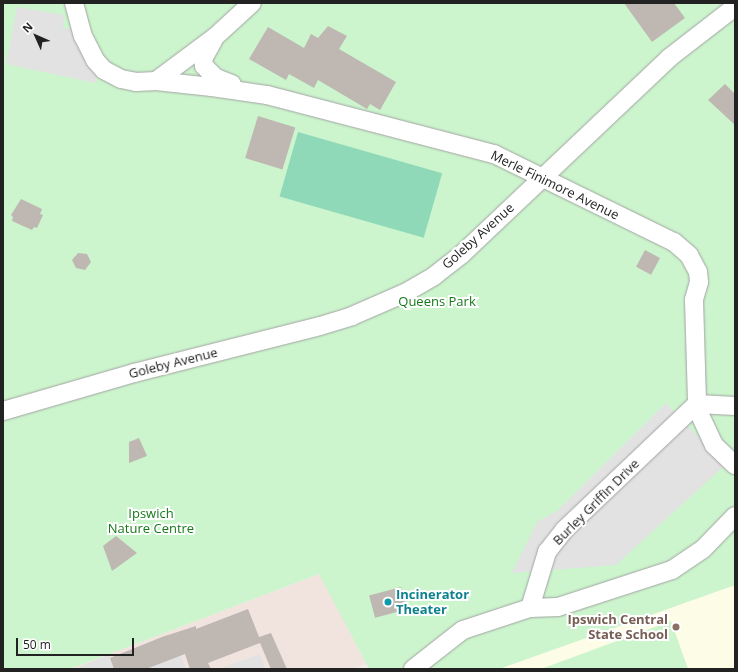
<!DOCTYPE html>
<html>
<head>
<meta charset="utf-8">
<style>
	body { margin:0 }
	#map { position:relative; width:738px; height:672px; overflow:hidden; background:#f1eee9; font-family:"Open Sans",sans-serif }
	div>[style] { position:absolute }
	.education>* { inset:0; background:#fdfce7 }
	.military>* { inset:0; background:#f1e3de }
	.park>* { inset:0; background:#ccf5cd }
	.pitch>* { inset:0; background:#8fd8b8; transform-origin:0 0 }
	.parking>* { inset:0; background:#e2e2e2 }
	.building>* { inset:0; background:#beb7b2; transform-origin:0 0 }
	.roads { filter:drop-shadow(0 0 1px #a3a3a3) drop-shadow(0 0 1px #a3a3a3) }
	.minor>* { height:18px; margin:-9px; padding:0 9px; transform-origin:9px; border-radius:9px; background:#fff }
	.dots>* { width:11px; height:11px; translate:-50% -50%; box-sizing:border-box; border:2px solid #fff; border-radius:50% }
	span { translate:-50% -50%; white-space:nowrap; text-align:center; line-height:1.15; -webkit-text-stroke:4px #fff; paint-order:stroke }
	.street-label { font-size:13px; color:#222 }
	.park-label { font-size:13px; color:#17781a }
	.culture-label { font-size:13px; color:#0d838f; font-weight:700 }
	.left { translate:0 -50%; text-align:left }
	.education-label { font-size:13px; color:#785e54; font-weight:700 }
	.right { translate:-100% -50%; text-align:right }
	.frame { position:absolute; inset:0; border:4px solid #222; pointer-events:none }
	.north { position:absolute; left:16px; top:16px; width:40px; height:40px; -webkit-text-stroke:3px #fff; paint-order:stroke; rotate:315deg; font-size:11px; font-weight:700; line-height:16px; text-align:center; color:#222 }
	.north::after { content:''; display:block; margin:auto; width:14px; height:18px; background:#222; clip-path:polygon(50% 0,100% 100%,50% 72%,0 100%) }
	.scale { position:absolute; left:16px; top:638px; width:118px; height:18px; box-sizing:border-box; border:2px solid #222; border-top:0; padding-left:5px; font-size:12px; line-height:14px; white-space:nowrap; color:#222; -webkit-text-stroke:3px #fff; paint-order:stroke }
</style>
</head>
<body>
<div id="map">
	<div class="education">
		<i style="clip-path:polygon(735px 585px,735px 669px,499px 669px)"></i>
	</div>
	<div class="military">
		<i style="clip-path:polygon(320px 574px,366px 664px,353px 669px,70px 669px)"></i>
	</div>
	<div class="park">
		<i style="clip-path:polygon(3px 3px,735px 3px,735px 585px,499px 669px,369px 669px,319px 574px,70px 669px,3px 669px)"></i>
		<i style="clip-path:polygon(671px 621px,688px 669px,541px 669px)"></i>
	</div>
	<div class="pitch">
		<i style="left:298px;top:132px;width:150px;height:67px;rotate:16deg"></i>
	</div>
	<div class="parking">
		<i style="clip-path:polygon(17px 7px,64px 15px,63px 28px,74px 29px,98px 73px,95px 83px,6px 64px)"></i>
		<i style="clip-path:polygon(666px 403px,725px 465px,616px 565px,512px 573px,537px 522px,557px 511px)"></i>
		<i style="clip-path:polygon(179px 651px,186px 669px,129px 669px)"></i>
		<i style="clip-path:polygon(260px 654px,265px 669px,218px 669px)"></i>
		<i style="clip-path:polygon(109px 655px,115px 669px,80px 669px,79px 667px)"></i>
	</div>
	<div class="building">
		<i style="clip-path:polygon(624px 3px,674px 3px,685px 18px,652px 42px)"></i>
		<i style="clip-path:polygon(328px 26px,347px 36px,339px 49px,396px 82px,380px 110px,370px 104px,367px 109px,318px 80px,314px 88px,289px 74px,286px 80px,249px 59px,268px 27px,304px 48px,311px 34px,318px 38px)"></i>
		<i style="clip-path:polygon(725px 84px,735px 94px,735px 125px,708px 100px)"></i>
		<i style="left:258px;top:116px;width:39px;height:44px;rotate:17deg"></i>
		<i style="clip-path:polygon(21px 199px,42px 209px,40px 214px,43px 215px,37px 228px,34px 227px,32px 230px,12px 221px,13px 217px,11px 215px)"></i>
		<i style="left:645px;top:250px;width:17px;height:19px;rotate:28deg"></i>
		<i style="clip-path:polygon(78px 253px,87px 254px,91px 262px,85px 270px,76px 268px,72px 260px)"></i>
		<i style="clip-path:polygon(139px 438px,147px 456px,129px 463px,129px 442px)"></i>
		<i style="clip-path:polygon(116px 536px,137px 553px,112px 571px,103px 546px)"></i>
		<i style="left:401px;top:587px;width:23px;height:33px;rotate:75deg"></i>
		<i style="clip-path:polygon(248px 609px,259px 637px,271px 633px,287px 669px,271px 669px,260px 643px,208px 663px,211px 669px,190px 669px,185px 654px,146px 669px,114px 669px,110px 658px,162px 637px,196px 626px,196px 629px)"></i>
	</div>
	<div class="roads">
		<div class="minor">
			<i style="left:74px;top:3px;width:34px;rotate:75deg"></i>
			<i style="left:83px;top:36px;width:27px;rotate:63deg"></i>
			<i style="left:95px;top:60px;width:13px;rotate:48deg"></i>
			<i style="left:104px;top:70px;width:19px;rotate:28deg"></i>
			<i style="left:121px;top:79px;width:15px;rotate:11deg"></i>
			<i style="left:136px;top:82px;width:20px;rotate:-3deg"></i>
			<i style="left:156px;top:81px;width:56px;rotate:6.1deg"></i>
			<i style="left:212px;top:87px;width:56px;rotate:8.3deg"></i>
			<i style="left:267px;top:95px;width:235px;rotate:14.6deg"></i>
			<i style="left:494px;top:154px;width:200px;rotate:26.1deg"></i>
			<i style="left:674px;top:242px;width:20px;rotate:41deg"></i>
			<i style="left:689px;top:255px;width:19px;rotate:62deg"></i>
			<i style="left:698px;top:272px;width:10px;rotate:84deg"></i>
			<i style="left:699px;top:282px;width:19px;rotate:106deg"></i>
			<i style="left:694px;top:300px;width:104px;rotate:88.3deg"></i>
			<i style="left:697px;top:404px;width:11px;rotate:75deg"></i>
			<i style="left:700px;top:415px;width:33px;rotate:65deg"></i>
			<i style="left:714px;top:445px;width:29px;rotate:44deg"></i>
			<i style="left:213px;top:41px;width:21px;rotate:119deg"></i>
			<i style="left:203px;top:59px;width:7px;rotate:82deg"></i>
			<i style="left:204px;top:66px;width:17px;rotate:45deg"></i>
			<i style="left:216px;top:78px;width:17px;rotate:21deg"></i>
			<i style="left:156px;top:81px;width:74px;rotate:-36.7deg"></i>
			<i style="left:215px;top:37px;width:50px;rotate:-42.6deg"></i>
			<i style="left:697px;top:404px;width:38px;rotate:3deg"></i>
			<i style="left:3px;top:411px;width:136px;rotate:-16.2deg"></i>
			<i style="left:134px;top:373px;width:192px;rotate:-14.2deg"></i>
			<i style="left:320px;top:326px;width:34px;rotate:-17deg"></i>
			<i style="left:352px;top:316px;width:58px;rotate:-23.5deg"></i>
			<i style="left:405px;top:293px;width:34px;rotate:-30deg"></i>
			<i style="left:434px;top:276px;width:36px;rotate:-38deg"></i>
			<i style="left:462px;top:254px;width:285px;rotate:-43.4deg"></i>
			<i style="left:669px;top:58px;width:83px;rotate:-37.7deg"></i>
			<i style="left:530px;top:608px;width:28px;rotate:-2deg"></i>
			<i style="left:558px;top:607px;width:120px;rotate:-18deg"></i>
			<i style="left:672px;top:570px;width:37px;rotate:-34deg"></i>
			<i style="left:703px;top:549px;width:46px;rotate:-45.9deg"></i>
			<i style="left:413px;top:669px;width:63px;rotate:-38deg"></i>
			<i style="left:463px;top:630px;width:71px;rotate:-18.2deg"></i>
			<i style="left:530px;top:608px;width:59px;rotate:-73.1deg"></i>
			<i style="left:547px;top:552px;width:28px;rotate:-52deg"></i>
			<i style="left:564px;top:530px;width:183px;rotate:-43.5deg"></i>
		</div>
	</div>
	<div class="dots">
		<i style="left:388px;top:602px;background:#0f9aa8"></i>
		<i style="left:676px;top:627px;background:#8d6e63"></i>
	</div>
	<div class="street-label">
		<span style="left:555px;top:185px;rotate:26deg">Merle Finimore Avenue</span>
		<span style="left:478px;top:236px;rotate:-42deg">Goleby Avenue</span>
		<span style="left:173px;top:363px;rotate:-14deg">Goleby Avenue</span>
		<span style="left:596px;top:502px;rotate:-45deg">Burley Griffin Drive</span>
	</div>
	<div class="park-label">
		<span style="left:437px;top:301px">Queens Park</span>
		<span style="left:151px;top:521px">Ipswich<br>Nature Centre</span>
	</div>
	<div class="culture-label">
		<span class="left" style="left:396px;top:602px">Incinerator<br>Theater</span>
	</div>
	<div class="education-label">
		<span class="right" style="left:668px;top:627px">Ipswich Central<br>State School</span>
	</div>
	<div class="frame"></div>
	<div class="north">N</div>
	<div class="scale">50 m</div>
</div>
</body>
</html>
